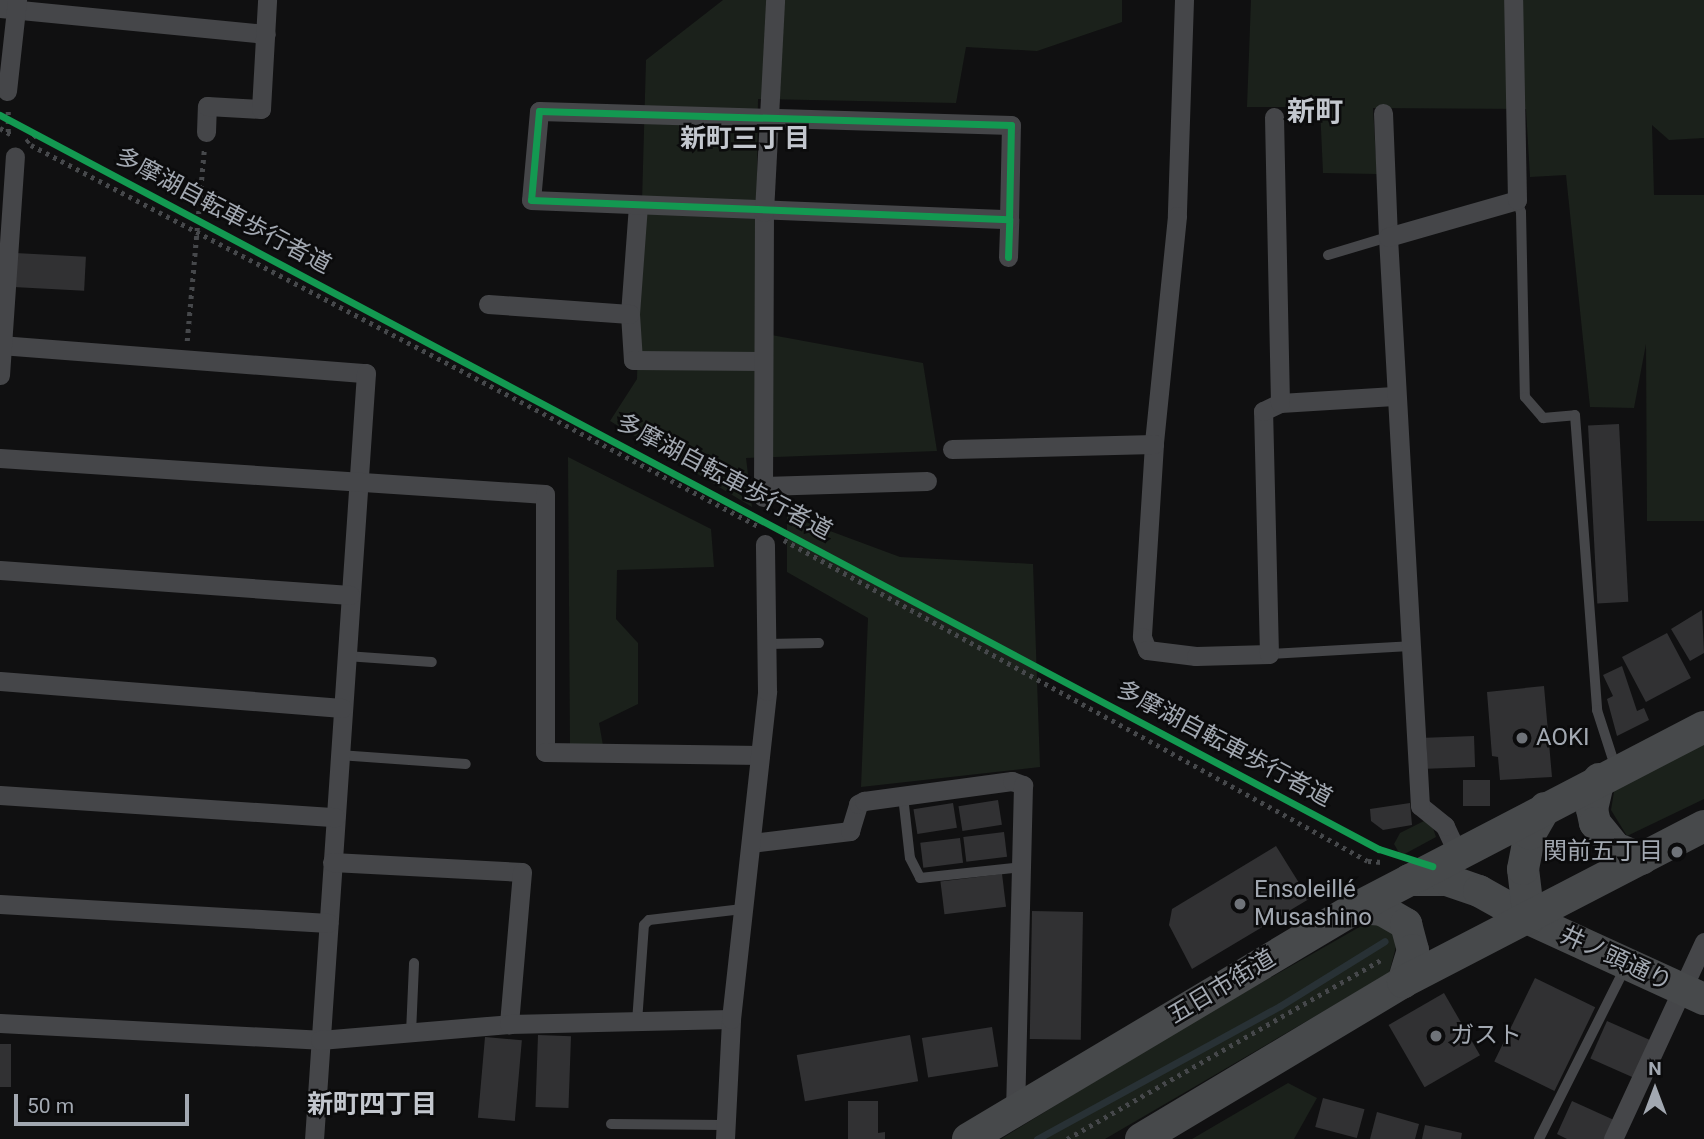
<!DOCTYPE html>
<html>
<head>
<meta charset="utf-8">
<style>
	body { margin:0 }
	#map { position:relative; width:1704px; height:1139px; overflow:hidden; background:#101011; font-family:Roboto,"Noto Sans JP",sans-serif }
	div>[style] { position:absolute }
	.green>* { inset:0; background:#1b211b }
	.stream>* { height:7px; margin:-3.5px; padding:0 3.5px; transform-origin:3.5px; border-radius:3.5px; background:#283135 }
	.building>* { inset:0; background:#313133; transform-origin:0 0 }
	.path>* { height:4.5px; margin-top:-2.25px; transform-origin:0; background:repeating-linear-gradient(90deg,#46484b 0 3.5px,transparent 0 8.5px) }
	.lane>* { height:10px; margin:-5px; padding:0 5px; transform-origin:5px; border-radius:5px; background:#454649 }
	.street>* { height:19px; margin:-9.5px; padding:0 9.5px; transform-origin:9.5px; border-radius:9.5px; background:#454649 }
	.primary>* { height:32px; margin:-16px; padding:0 16px; transform-origin:16px; border-radius:16px; background:#47494b }
	.cycleway>* { height:7px; margin:-3.5px; padding:0 3.5px; transform-origin:3.5px; border-radius:3.5px; background:#139951 }
	.dots>* { width:19px; height:19px; translate:-50% -50%; box-sizing:border-box; border:4px solid #0b0b0c; border-radius:50% }
	span { translate:-50% -50%; white-space:nowrap; text-align:center; line-height:1.15; -webkit-text-stroke:5px #0b0b0c; paint-order:stroke }
	.street-label { font-size:24px; color:#a2a8b1 }
	.poi-label { font-size:24px; color:#a2a8b1 }
	.left { translate:0 -50%; text-align:left }
	.right { translate:-100% -50%; text-align:right }
	.neighbourhood-label { font-size:26px; color:#c3c7ce; font-weight:700 }
	.quarter-label { font-size:28px; color:#c3c7ce; font-weight:700 }
	.north { position:absolute; left:1620px; top:1055px; width:70px; height:70px; -webkit-text-stroke:5px #0b0b0c; paint-order:stroke; rotate:0deg; font-size:19px; font-weight:700; line-height:28px; text-align:center; color:#a2a8b1 }
	.north::after { content:''; display:block; margin:auto; width:24px; height:32px; background:#a2a8b1; clip-path:polygon(50% 0,100% 100%,50% 72%,0 100%) }
	.scale { position:absolute; left:14px; top:1094px; width:175px; height:32px; box-sizing:border-box; border:4px solid #a2a8b1; border-top:0; padding-left:9px; font-size:21px; line-height:24px; white-space:nowrap; color:#a2a8b1; -webkit-text-stroke:5px #0b0b0c; paint-order:stroke }
</style>
</head>
<body>
<div id="map">
	<div class="green">
		<i style="clip-path:polygon(723px 0,1122px 0,1122px 22px,1037px 51px,966px 47px,956px 103px,758px 99px,755px 332px,923px 363px,937px 451px,746px 458px,752px 507px,610px 421px,637px 379px,646px 60px)"></i>
		<i style="clip-path:polygon(1251px 0,1704px 0,1704px 138px,1669px 140px,1652px 125px,1654px 195px,1704px 195px,1704px 521px,1647px 521px,1646px 344px,1634px 408px,1590px 407px,1566px 175px,1530px 177px,1526px 109px,1373px 108px,1377px 174px,1323px 173px,1320px 107px,1247px 107px)"></i>
		<i style="clip-path:polygon(568px 457px,711px 529px,714px 567px,617px 570px,616px 619px,638px 643px,638px 704px,599px 723px,604px 751px,570px 746px)"></i>
		<i style="clip-path:polygon(787px 515px,900px 557px,1033px 564px,1040px 767px,861px 787px,868px 618px,787px 572px)"></i>
		<i style="clip-path:polygon(1704px 742px,1704px 799px,1627px 836px,1611px 810px,1615px 786px)"></i>
		<i style="clip-path:polygon(1424px 821px,1432px 825px,1436px 837px,1401px 856px,1394px 844px,1400px 833px)"></i>
		<i style="clip-path:polygon(1370px 921px,1392px 929px,1397px 943px,1389px 973px,1105px 1139px,1001px 1139px,1168px 1036px)"></i>
		<i style="clip-path:polygon(1288px 1083px,1317px 1098px,1294px 1139px,1192px 1139px)"></i>
	</div>
	<div class="stream">
		<i style="left:1037px;top:1139px;width:277px;rotate:-28.7deg"></i>
		<i style="left:1280px;top:1006px;width:123px;rotate:-31.8deg"></i>
	</div>
	<div class="building">
		<i style="left:15px;top:253px;width:71px;height:34px;rotate:3deg"></i>
		<i style="left:1619px;top:424px;width:178px;height:31px;rotate:87deg"></i>
		<i style="clip-path:polygon(1702px 610px,1704px 653px,1690px 661px,1671px 629px)"></i>
		<i style="left:1667px;top:633px;width:51px;height:51px;rotate:62deg"></i>
		<i style="clip-path:polygon(1622px 666px,1637px 711px,1644px 708px,1649px 720px,1617px 736px,1607px 699px,1613px 696px,1603px 675px)"></i>
		<i style="clip-path:polygon(1544px 686px,1552px 777px,1500px 780px,1498px 757px,1492px 756px,1487px 692px)"></i>
		<i style="left:1474px;top:736px;width:31px;height:48px;rotate:88deg"></i>
		<i style="left:1463px;top:780px;width:27px;height:26px"></i>
		<i style="left:998px;top:800px;width:25px;height:40px;rotate:81deg"></i>
		<i style="left:953px;top:803px;width:25px;height:40px;rotate:81deg"></i>
		<i style="clip-path:polygon(1410px 803px,1412px 825px,1383px 830px,1371px 821px,1370px 809px)"></i>
		<i style="left:1004px;top:832px;width:25px;height:41px;rotate:83deg"></i>
		<i style="left:960px;top:838px;width:25px;height:40px;rotate:83deg"></i>
		<i style="clip-path:polygon(1276px 846px,1309px 899px,1192px 969px,1169px 925px,1172px 909px)"></i>
		<i style="left:1002px;top:874px;width:33px;height:62px;rotate:83deg"></i>
		<i style="left:1032px;top:911px;width:51px;height:128px;rotate:1deg"></i>
		<i style="left:1535px;top:978px;width:67px;height:93px;rotate:26deg"></i>
		<i style="left:1444px;top:993px;width:72px;height:64px;rotate:60deg"></i>
		<i style="left:1607px;top:1021px;width:47px;height:41px;rotate:24deg"></i>
		<i style="left:992px;top:1027px;width:40px;height:71px;rotate:81deg"></i>
		<i style="left:538px;top:1035px;width:33px;height:72px;rotate:2deg"></i>
		<i style="left:910px;top:1035px;width:47px;height:115px;rotate:80deg"></i>
		<i style="left:485px;top:1037px;width:37px;height:81px;rotate:5deg"></i>
		<i style="left:0;top:1044px;width:11px;height:43px"></i>
		<i style="left:1323px;top:1098px;width:43px;height:30px;rotate:15deg"></i>
		<i style="clip-path:polygon(848px 1101px,878px 1101px,878px 1133px,885px 1132px,885px 1139px,848px 1139px)"></i>
		<i style="clip-path:polygon(1572px 1101px,1614px 1120px,1606px 1139px,1567px 1139px,1557px 1134px)"></i>
		<i style="clip-path:polygon(1377px 1112px,1419px 1124px,1415px 1139px,1370px 1139px)"></i>
		<i style="clip-path:polygon(1425px 1125px,1462px 1133px,1461px 1139px,1422px 1139px)"></i>
	</div>
	<div class="path">
		<i style="left:0;top:128px;width:16px;rotate:30deg"></i>
		<i style="left:8px;top:132px;width:22px;rotate:-90deg"></i>
		<i style="left:26px;top:142px;width:14px;rotate:-36deg"></i>
		<i style="left:31px;top:145px;width:821px;rotate:27.66deg"></i>
		<i style="left:187px;top:341px;width:191px;rotate:-84.9deg"></i>
		<i style="left:784px;top:540px;width:666px;rotate:28.8deg"></i>
		<i style="left:1368px;top:861px;width:14px;rotate:4deg"></i>
		<i style="left:1067px;top:1139px;width:361px;rotate:-29.7deg"></i>
	</div>
	<div class="lane">
		<i style="left:1517px;top:200px;width:13px;rotate:72deg"></i>
		<i style="left:1521px;top:212px;width:185px;rotate:88.8deg"></i>
		<i style="left:1525px;top:397px;width:28px;rotate:49deg"></i>
		<i style="left:1543px;top:418px;width:32px;rotate:-5deg"></i>
		<i style="left:1575px;top:415px;width:296px;rotate:85.7deg"></i>
		<i style="left:1597px;top:710px;width:62px;rotate:72.1deg"></i>
		<i style="left:1328px;top:255px;width:63px;rotate:-16.7deg"></i>
		<i style="left:767px;top:644px;width:52px;rotate:-1.1deg"></i>
		<i style="left:1269px;top:654px;width:141px;rotate:-3.2deg"></i>
		<i style="left:346px;top:656px;width:86px;rotate:4deg"></i>
		<i style="left:339px;top:755px;width:127px;rotate:4.1deg"></i>
		<i style="left:903px;top:796px;width:62px;rotate:83.6deg"></i>
		<i style="left:910px;top:858px;width:22px;rotate:63deg"></i>
		<i style="left:920px;top:878px;width:104px;rotate:-6.1deg"></i>
		<i style="left:637px;top:1022px;width:97px;rotate:-85.9deg"></i>
		<i style="left:644px;top:925px;width:7px;rotate:-45deg"></i>
		<i style="left:649px;top:920px;width:94px;rotate:-6.7deg"></i>
		<i style="left:411px;top:1033px;width:70px;rotate:-87.5deg"></i>
		<i style="left:611px;top:1124px;width:113px;rotate:0.5deg"></i>
		<i style="left:1539px;top:1139px;width:191px;rotate:-63.3deg"></i>
	</div>
	<div class="street">
		<i style="left:1184px;top:0;width:216px;rotate:91.9deg"></i>
		<i style="left:1177px;top:216px;width:229px;rotate:95.8deg"></i>
		<i style="left:1154px;top:444px;width:193px;rotate:93.6deg"></i>
		<i style="left:1142px;top:637px;width:14px;rotate:69deg"></i>
		<i style="left:1147px;top:650px;width:49px;rotate:7deg"></i>
		<i style="left:1196px;top:656px;width:73px;rotate:-1.6deg"></i>
		<i style="left:1269px;top:654px;width:243px;rotate:-91.4deg"></i>
		<i style="left:1263px;top:411px;width:19px;rotate:-25deg"></i>
		<i style="left:1280px;top:403px;width:114px;rotate:-3.5deg"></i>
		<i style="left:0;top:8px;width:267px;rotate:5.6deg"></i>
		<i style="left:7px;top:91px;width:92px;rotate:-83.7deg"></i>
		<i style="left:1383px;top:113px;width:124px;rotate:87.7deg"></i>
		<i style="left:1274px;top:117px;width:286px;rotate:88.8deg"></i>
		<i style="left:206px;top:132px;width:26px;rotate:-88deg"></i>
		<i style="left:207px;top:106px;width:54px;rotate:3.2deg"></i>
		<i style="left:261px;top:109px;width:109px;rotate:-86.8deg"></i>
		<i style="left:638px;top:205px;width:109px;rotate:94.2deg"></i>
		<i style="left:630px;top:314px;width:46px;rotate:86.3deg"></i>
		<i style="left:633px;top:360px;width:130px;rotate:0.4deg"></i>
		<i style="left:1008px;top:257px;width:38px;rotate:-88deg"></i>
		<i style="left:1009px;top:219px;width:94px;rotate:-88.8deg"></i>
		<i style="left:1011px;top:125px;width:472px;rotate:-178.3deg"></i>
		<i style="left:539px;top:111px;width:89px;rotate:95.1deg"></i>
		<i style="left:531px;top:200px;width:478px;rotate:2.3deg"></i>
		<i style="left:488px;top:304px;width:142px;rotate:4deg"></i>
		<i style="left:0;top:345px;width:367px;rotate:4.4deg"></i>
		<i style="left:366px;top:373px;width:768px;rotate:93.88deg"></i>
		<i style="left:0;top:375px;width:219px;rotate:-86.1deg"></i>
		<i style="left:952px;top:449px;width:202px;rotate:-1.4deg"></i>
		<i style="left:0;top:458px;width:546px;rotate:3.78deg"></i>
		<i style="left:545px;top:494px;width:258px;rotate:90deg"></i>
		<i style="left:545px;top:752px;width:215px;rotate:0.8deg"></i>
		<i style="left:764px;top:486px;width:163px;rotate:-1.8deg"></i>
		<i style="left:763px;top:497px;width:285px;rotate:-89.8deg"></i>
		<i style="left:764px;top:212px;width:212px;rotate:-87deg"></i>
		<i style="left:0;top:570px;width:351px;rotate:4.1deg"></i>
		<i style="left:0;top:681px;width:343px;rotate:4.5deg"></i>
		<i style="left:0;top:795px;width:336px;rotate:3.8deg"></i>
		<i style="left:751px;top:843px;width:100px;rotate:-6.9deg"></i>
		<i style="left:850px;top:831px;width:28px;rotate:-73deg"></i>
		<i style="left:858px;top:804px;width:7px;rotate:-27deg"></i>
		<i style="left:864px;top:801px;width:149px;rotate:-7.7deg"></i>
		<i style="left:1012px;top:781px;width:12px;rotate:20deg"></i>
		<i style="left:1023px;top:785px;width:325px;rotate:91.4deg"></i>
		<i style="left:1457px;top:852px;width:29px;rotate:-115deg"></i>
		<i style="left:1445px;top:826px;width:32px;rotate:-141deg"></i>
		<i style="left:1420px;top:806px;width:570px;rotate:-93.22deg"></i>
		<i style="left:1388px;top:237px;width:134px;rotate:-16deg"></i>
		<i style="left:1517px;top:200px;width:200px;rotate:-91.1deg"></i>
		<i style="left:332px;top:862px;width:190px;rotate:3deg"></i>
		<i style="left:522px;top:872px;width:153px;rotate:94.9deg"></i>
		<i style="left:0;top:904px;width:329px;rotate:3.3deg"></i>
		<i style="left:0;top:1023px;width:320px;rotate:3deg"></i>
		<i style="left:320px;top:1040px;width:190px;rotate:-4.8deg"></i>
		<i style="left:509px;top:1024px;width:222px;rotate:-1.3deg"></i>
		<i style="left:725px;top:1139px;width:120px;rotate:-87.1deg"></i>
		<i style="left:731px;top:1019px;width:330px;rotate:-83.7deg"></i>
		<i style="left:767px;top:691px;width:147px;rotate:-90.8deg"></i>
		<i style="left:1613px;top:1139px;width:217px;rotate:-65.2deg"></i>
	</div>
	<div class="primary">
		<i style="left:1599px;top:779px;width:31px;rotate:103deg"></i>
		<i style="left:1592px;top:809px;width:14px;rotate:78deg"></i>
		<i style="left:1595px;top:823px;width:32px;rotate:51deg"></i>
		<i style="left:1615px;top:848px;width:29px;rotate:22deg"></i>
		<i style="left:1409px;top:880px;width:38px"></i>
		<i style="left:1447px;top:880px;width:34px;rotate:19deg"></i>
		<i style="left:1479px;top:891px;width:57px;rotate:29.2deg"></i>
		<i style="left:1529px;top:919px;width:192px;rotate:24.6deg"></i>
		<i style="left:1356px;top:908px;width:26px;rotate:4deg"></i>
		<i style="left:1382px;top:910px;width:28px;rotate:30deg"></i>
		<i style="left:1406px;top:924px;width:27px;rotate:75deg"></i>
		<i style="left:1413px;top:950px;width:34px;rotate:107deg"></i>
		<i style="left:1529px;top:919px;width:50px;rotate:-96.8deg"></i>
		<i style="left:1523px;top:869px;width:36px;rotate:-79deg"></i>
		<i style="left:1530px;top:834px;width:30px;rotate:-60deg"></i>
		<i style="left:968px;top:1139px;width:452px;rotate:-30.8deg"></i>
		<i style="left:1356px;top:908px;width:392px;rotate:-27.5deg"></i>
		<i style="left:1141px;top:1139px;width:305px;rotate:-30.9deg"></i>
		<i style="left:1403px;top:982px;width:339px;rotate:-27.4deg"></i>
	</div>
	<div class="cycleway">
		<i style="left:0;top:115px;width:1562px;rotate:28.03deg"></i>
		<i style="left:1379px;top:849px;width:56px;rotate:17.8deg"></i>
		<i style="left:1008px;top:257px;width:38px;rotate:-88deg"></i>
		<i style="left:1009px;top:219px;width:94px;rotate:-88.8deg"></i>
		<i style="left:1011px;top:125px;width:472px;rotate:-178.3deg"></i>
		<i style="left:539px;top:111px;width:89px;rotate:95.1deg"></i>
		<i style="left:531px;top:200px;width:478px;rotate:2.3deg"></i>
	</div>
	<div class="dots">
		<i style="left:1522px;top:738px;background:#6f7379"></i>
		<i style="left:1677px;top:852px;background:#6f7379"></i>
		<i style="left:1240px;top:904px;background:#6f7379"></i>
		<i style="left:1436px;top:1036px;background:#6f7379"></i>
	</div>
	<div class="street-label">
		<span style="left:223px;top:211px;rotate:28deg">多摩湖自転車歩行者道</span>
		<span style="left:724px;top:477px;rotate:28deg">多摩湖自転車歩行者道</span>
		<span style="left:1224px;top:744px;rotate:28deg">多摩湖自転車歩行者道</span>
		<span style="left:1616px;top:959px;rotate:25deg">井ノ頭通り</span>
		<span style="left:1222px;top:987px;rotate:-31deg">五日市街道</span>
	</div>
	<div class="poi-label">
		<span class="left" style="left:1536px;top:738px">AOKI</span>
		<span class="right" style="left:1663px;top:852px">関前五丁目</span>
		<span class="left" style="left:1254px;top:904px">Ensoleillé<br>Musashino</span>
		<span class="left" style="left:1450px;top:1036px">ガスト</span>
	</div>
	<div class="neighbourhood-label">
		<span style="left:745px;top:139px">新町三丁目</span>
		<span style="left:372px;top:1105px">新町四丁目</span>
	</div>
	<div class="quarter-label">
		<span style="left:1315px;top:112px">新町</span>
	</div>
	<div class="north">N</div>
	<div class="scale">50 m</div>
</div>
</body>
</html>
